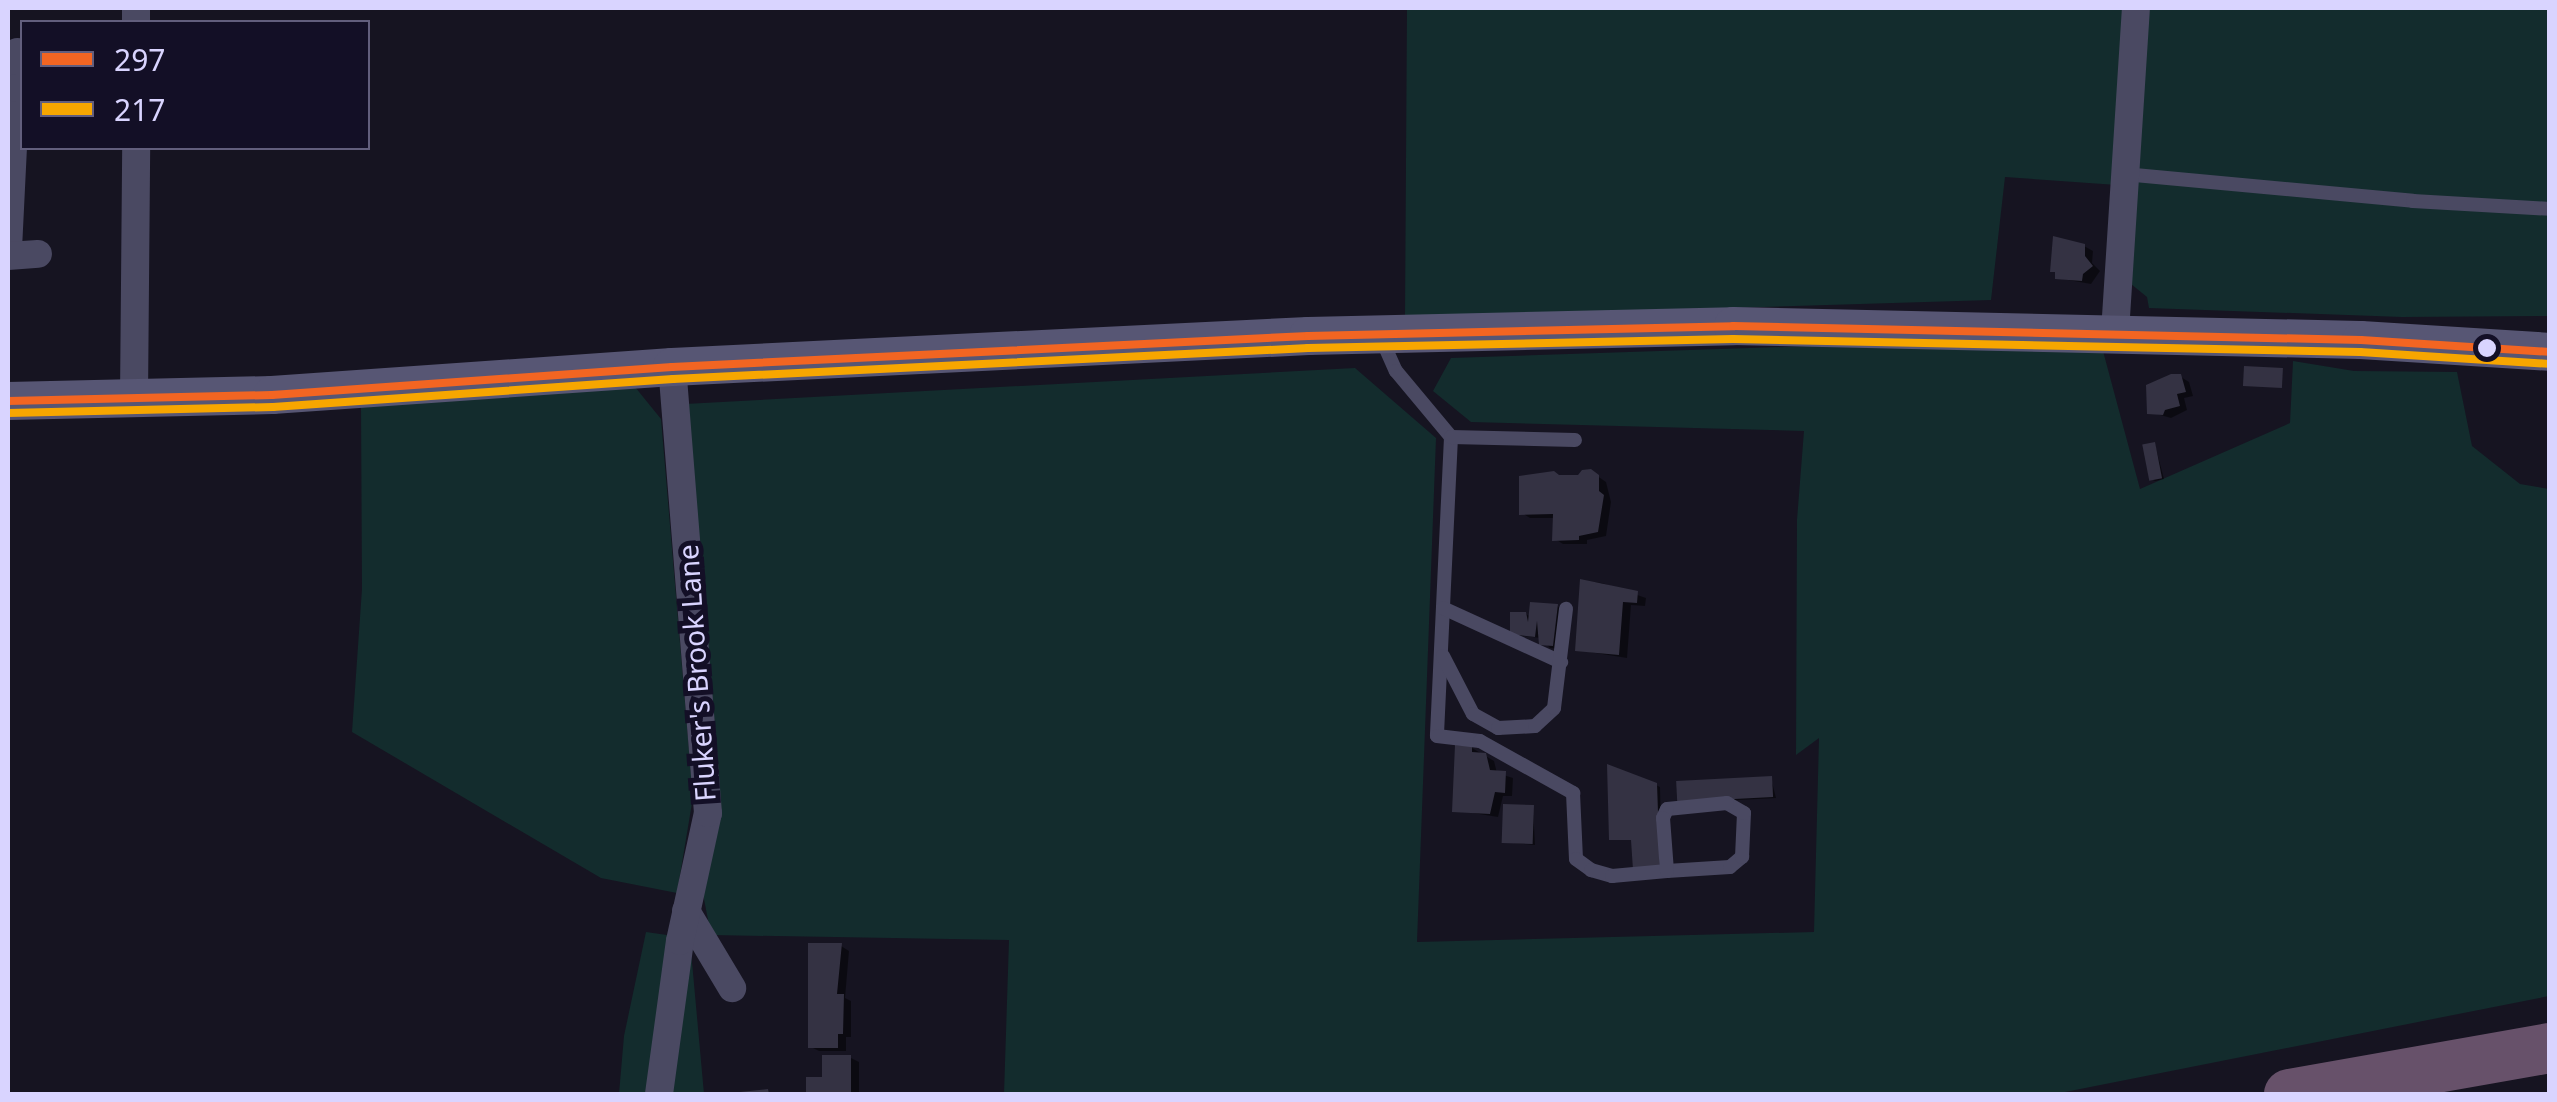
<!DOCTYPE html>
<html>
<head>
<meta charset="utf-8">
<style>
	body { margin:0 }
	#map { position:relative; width:2557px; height:1102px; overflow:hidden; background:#161421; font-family:"Noto Sans",sans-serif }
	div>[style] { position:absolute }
	.green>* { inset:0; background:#132c2d }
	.shadow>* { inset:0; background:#0007 }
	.building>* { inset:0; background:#343243; transform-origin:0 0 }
	.lane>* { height:14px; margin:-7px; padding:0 7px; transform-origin:7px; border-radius:7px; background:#4a4962 }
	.street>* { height:28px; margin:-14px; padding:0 14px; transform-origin:14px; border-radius:14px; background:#4a4962 }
	.secondary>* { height:38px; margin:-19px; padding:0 19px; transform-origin:19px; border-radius:19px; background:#575674 }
	.highway>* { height:50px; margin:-25px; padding:0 25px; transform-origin:25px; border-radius:25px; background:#67516a }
	.bus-1>* { height:8px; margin:-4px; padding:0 4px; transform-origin:4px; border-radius:4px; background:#f26522 }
	.bus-2>* { height:8px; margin:-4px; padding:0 4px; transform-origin:4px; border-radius:4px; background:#f7a600 }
	.dots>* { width:28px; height:28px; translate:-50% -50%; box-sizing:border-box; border:5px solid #130f26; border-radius:50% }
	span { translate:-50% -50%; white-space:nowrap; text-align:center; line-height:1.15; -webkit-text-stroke:10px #130f26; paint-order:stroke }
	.street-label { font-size:28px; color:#d9d4ff }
	.frame { position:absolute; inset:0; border:10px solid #d9d4ff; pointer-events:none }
	.legend { position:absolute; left:20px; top:20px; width:350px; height:130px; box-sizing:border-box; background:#130f26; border:2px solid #625e7d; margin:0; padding:12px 18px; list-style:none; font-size:30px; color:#d9d4ff }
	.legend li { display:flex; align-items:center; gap:20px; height:50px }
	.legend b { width:50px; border:2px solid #625e7d }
</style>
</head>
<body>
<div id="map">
	<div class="green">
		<i style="clip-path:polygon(1407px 8px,2131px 8px,2117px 185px,2005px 177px,1991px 300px,1405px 318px)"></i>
		<i style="clip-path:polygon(2143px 8px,2549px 8px,2549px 316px,2402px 317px,2149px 308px,2147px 297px,2131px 284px)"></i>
		<i style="clip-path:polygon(1812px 346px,2103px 351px,2140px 489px,2290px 423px,2293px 361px,2354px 371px,2457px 372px,2472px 446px,2520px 484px,2549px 489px,2549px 996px,2055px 1094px,1004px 1094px,1009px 940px,711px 935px,703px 894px,685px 404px,1355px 368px,1436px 438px,1417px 942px,1814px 932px,1819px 738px,1796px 755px,1797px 520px,1804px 431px,1471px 422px,1433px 391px,1451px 358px)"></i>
		<i style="clip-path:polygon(631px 382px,661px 419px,693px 797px,677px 893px,601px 878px,352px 732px,362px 589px,361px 406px)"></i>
		<i style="clip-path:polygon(646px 932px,667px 935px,671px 943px,653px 1094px,619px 1094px,624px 1036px)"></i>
		<i style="clip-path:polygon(690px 940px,704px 1094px,670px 1094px)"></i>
	</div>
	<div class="shadow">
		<i style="clip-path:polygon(2084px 246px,2093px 251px,2092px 263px,2100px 271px,2091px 284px,2057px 278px)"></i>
		<i style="clip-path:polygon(2181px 377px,2189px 382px,2193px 396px,2184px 398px,2187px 410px,2171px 418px,2150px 412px)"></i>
		<i style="clip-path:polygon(2155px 445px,2164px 479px,2155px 481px,2151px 479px)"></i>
		<i style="clip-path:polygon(1590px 471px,1606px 482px,1611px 502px,1606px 536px,1587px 540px,1587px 544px,1563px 544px,1555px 539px,1556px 518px,1530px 518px,1522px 513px,1562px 478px,1579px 478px)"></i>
		<i style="clip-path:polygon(1583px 581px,1602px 583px,1646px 598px,1645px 606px,1631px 605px,1627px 658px,1577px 650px)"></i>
		<i style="clip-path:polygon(1557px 606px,1565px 611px,1561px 649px,1550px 648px,1541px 638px,1516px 635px,1526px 614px,1531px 617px)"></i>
		<i style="clip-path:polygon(1472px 748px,1494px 761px,1497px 773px,1513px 778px,1512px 796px,1503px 796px,1498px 817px,1454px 810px)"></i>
		<i style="clip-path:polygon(1771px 778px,1776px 798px,1683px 803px)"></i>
		<i style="clip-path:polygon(1656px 785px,1660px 787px,1662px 870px,1634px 840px,1612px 839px)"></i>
		<i style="clip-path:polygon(1533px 808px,1535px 845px,1504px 842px)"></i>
		<i style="clip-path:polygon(841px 946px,849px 951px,845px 998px,851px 1001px,851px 1037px,846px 1037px,846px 1051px,819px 1051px,811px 1047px)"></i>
		<i style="clip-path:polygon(851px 1058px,859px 1062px,859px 1094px,809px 1094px,809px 1080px,824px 1080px)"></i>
	</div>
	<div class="building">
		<i style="clip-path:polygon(2053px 236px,2085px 244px,2085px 256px,2093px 266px,2083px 274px,2082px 281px,2055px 279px,2055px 272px,2050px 272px)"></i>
		<i style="left:2244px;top:366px;width:39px;height:20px;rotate:3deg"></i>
		<i style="clip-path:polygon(2171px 374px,2181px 374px,2186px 392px,2177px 394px,2180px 406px,2165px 410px,2163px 415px,2147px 414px,2146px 385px)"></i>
		<i style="left:2155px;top:442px;width:37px;height:13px;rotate:79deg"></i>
		<i style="clip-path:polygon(1591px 469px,1599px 475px,1599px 491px,1604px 495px,1598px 532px,1579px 536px,1579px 540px,1552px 541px,1553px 514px,1519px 515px,1519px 476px,1554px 471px,1559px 475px,1578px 475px,1582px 470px)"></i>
		<i style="clip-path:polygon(1580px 579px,1638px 591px,1637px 603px,1623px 602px,1619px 655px,1575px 651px)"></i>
		<i style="clip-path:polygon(1530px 602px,1558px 604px,1553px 646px,1539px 645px,1537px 621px,1535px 637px,1510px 634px,1510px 612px,1526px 612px,1528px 622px)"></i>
		<i style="clip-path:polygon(1455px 745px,1472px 746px,1472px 752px,1486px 753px,1490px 770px,1506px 771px,1505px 793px,1495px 792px,1490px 814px,1452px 812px)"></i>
		<i style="clip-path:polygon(1607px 764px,1657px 783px,1660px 870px,1633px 870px,1631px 840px,1609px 840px)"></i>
		<i style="left:1772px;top:776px;width:21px;height:96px;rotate:87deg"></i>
		<i style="left:1503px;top:804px;width:31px;height:39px;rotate:2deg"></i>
		<i style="clip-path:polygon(808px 943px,842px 943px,837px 994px,844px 994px,843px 1034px,838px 1034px,838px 1048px,808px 1048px)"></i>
		<i style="clip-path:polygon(822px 1055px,851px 1055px,851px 1094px,806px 1094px,806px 1077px,822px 1077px)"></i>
		<i style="clip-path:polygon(768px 1089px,769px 1094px,740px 1094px,740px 1092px)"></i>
	</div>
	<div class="lane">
		<i style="left:2124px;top:174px;width:290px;rotate:5.3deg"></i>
		<i style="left:2413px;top:201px;width:137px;rotate:3.3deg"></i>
		<i style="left:1382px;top:340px;width:34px;rotate:66deg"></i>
		<i style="left:1396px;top:371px;width:86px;rotate:50.2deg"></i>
		<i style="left:1451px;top:437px;width:299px;rotate:92.7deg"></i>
		<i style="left:1437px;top:736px;width:43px;rotate:6.6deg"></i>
		<i style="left:1480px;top:741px;width:107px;rotate:29.2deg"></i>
		<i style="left:1573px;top:793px;width:66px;rotate:87.4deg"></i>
		<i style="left:1576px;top:859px;width:19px;rotate:36deg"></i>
		<i style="left:1591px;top:870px;width:22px;rotate:16deg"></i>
		<i style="left:1612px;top:876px;width:55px;rotate:-5.2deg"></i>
		<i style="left:1667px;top:871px;width:63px;rotate:-3.6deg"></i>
		<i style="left:1730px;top:867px;width:16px;rotate:-40deg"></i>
		<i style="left:1742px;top:857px;width:44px;rotate:-87.4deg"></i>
		<i style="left:1744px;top:813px;width:20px;rotate:-150deg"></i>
		<i style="left:1727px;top:803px;width:60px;rotate:174.3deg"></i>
		<i style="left:1667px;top:809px;width:10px;rotate:114deg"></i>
		<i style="left:1663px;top:818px;width:53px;rotate:85.7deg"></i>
		<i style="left:1451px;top:437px;width:124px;rotate:1.4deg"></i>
		<i style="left:1443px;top:608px;width:130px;rotate:24.6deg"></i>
		<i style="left:1443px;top:656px;width:65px;rotate:62.7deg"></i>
		<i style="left:1473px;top:714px;width:29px;rotate:29deg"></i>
		<i style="left:1498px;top:728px;width:37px;rotate:-3deg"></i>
		<i style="left:1535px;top:726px;width:26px;rotate:-43deg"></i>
		<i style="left:1554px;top:708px;width:100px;rotate:-83.1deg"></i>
	</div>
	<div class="street">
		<i style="left:136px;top:8px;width:14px;rotate:90deg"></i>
		<i style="left:16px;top:88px;width:36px;rotate:-88deg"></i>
		<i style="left:8px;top:249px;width:161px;rotate:-87.2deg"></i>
		<i style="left:16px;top:88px;width:6px"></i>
		<i style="left:8px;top:256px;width:30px;rotate:-4deg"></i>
		<i style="left:2115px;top:332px;width:325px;rotate:-86.3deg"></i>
		<i style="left:134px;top:398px;width:250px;rotate:-89.5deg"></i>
		<i style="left:686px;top:911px;width:90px;rotate:59.1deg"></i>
		<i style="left:659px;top:1094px;width:154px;rotate:-82.2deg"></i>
		<i style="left:680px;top:941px;width:131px;rotate:-77.7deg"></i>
		<i style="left:708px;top:813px;width:447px;rotate:-94.6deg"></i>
	</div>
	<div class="secondary">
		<i style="left:8px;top:401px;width:264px;rotate:-1.3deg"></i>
		<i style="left:272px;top:395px;width:401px;rotate:-4deg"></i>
		<i style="left:672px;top:367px;width:637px;rotate:-2.79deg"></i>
		<i style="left:1308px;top:336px;width:425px;rotate:-1.3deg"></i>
		<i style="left:1733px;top:326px;width:628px;rotate:1.28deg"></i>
		<i style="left:2361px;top:340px;width:189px;rotate:3.6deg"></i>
	</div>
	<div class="highway">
		<i style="left:2289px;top:1094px;width:265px;rotate:-10deg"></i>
	</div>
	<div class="bus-1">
		<i style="left:8px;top:401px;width:264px;rotate:-1.3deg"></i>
		<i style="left:272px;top:395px;width:401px;rotate:-4deg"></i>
		<i style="left:672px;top:367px;width:637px;rotate:-2.79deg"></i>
		<i style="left:1308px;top:336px;width:425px;rotate:-1.3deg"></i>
		<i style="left:1733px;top:326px;width:628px;rotate:1.28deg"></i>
		<i style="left:2361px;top:340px;width:189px;rotate:3.6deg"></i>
	</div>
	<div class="bus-2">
		<i style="left:8px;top:413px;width:265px;rotate:-1.3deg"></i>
		<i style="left:273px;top:407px;width:401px;rotate:-4deg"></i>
		<i style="left:673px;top:379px;width:636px;rotate:-2.79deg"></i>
		<i style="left:1308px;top:348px;width:425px;rotate:-1.2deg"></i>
		<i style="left:1733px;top:339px;width:627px;rotate:1.19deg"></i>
		<i style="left:2360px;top:352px;width:189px;rotate:3.6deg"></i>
	</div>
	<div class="dots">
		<i style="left:2487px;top:348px;background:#d9d4ff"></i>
	</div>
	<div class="street-label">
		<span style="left:696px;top:673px;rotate:-94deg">Fluker's Brook Lane</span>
	</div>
	<div class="frame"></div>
	<ul class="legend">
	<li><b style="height:12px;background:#f26522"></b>297</li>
	<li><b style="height:12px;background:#f7a600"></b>217</li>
	</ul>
</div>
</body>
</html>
